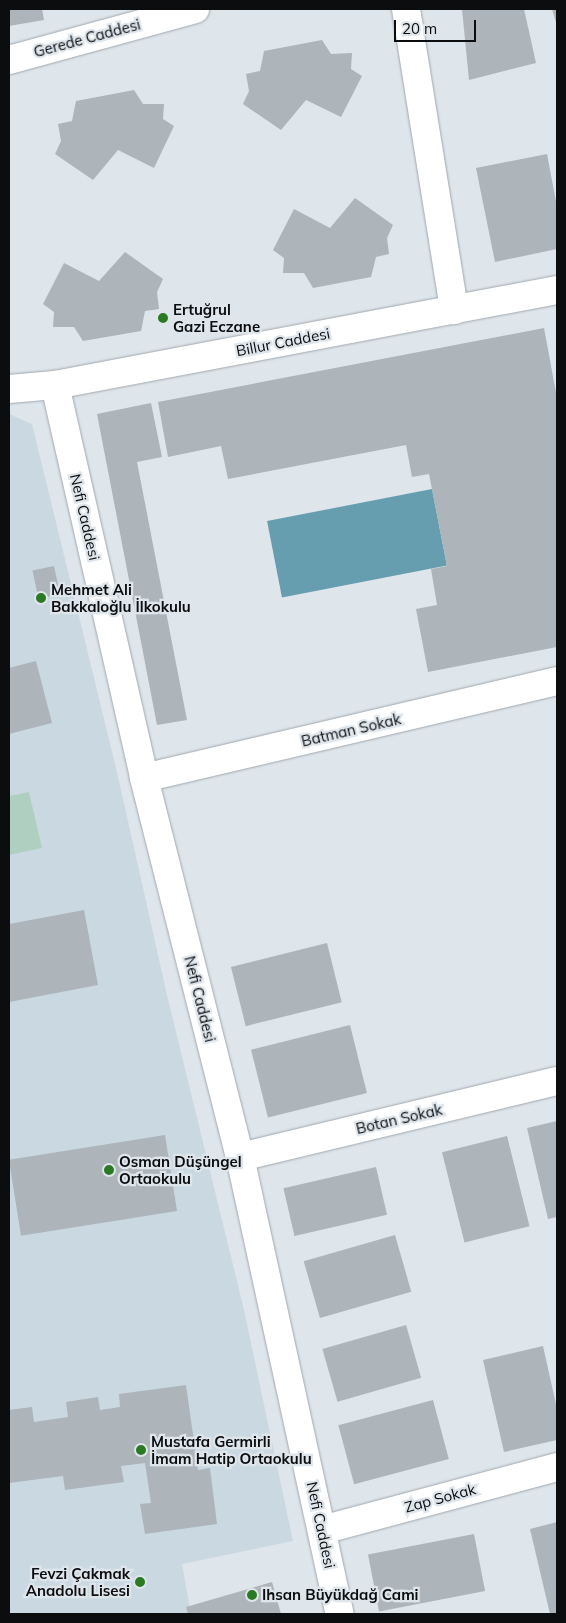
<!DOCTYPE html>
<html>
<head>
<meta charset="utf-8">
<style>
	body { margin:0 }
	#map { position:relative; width:566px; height:1623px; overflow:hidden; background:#dee5eb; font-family:Mulish,sans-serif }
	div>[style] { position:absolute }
	.built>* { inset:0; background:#cad8e2 }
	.green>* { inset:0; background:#afd0c0 }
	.water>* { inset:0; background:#669daf; transform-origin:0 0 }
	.building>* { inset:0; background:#adb4ba; transform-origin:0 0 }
	.roads { filter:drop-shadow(0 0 1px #a0a7ad) drop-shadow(0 0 1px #a0a7ad) }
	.minor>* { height:28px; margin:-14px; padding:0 14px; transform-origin:14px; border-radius:14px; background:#fff }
	.tertiary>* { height:28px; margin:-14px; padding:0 14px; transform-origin:14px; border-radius:14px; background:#fff }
	.dots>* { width:14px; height:14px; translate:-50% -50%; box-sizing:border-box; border:2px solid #dee5eb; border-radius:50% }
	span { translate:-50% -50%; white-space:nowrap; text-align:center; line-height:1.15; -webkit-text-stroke:4.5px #dee5eb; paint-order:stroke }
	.street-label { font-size:15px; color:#0b0d0f }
	.poi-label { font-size:15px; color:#0b0d0f; font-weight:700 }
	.left { translate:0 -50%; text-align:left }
	.right { translate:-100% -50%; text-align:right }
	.frame { position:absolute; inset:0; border:10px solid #0b0d0f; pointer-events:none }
	.scale { position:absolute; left:394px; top:20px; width:82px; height:22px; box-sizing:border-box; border:2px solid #0b0d0f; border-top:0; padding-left:6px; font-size:15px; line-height:18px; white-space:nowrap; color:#0b0d0f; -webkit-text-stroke:4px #dee5eb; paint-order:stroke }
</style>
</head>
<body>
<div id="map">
	<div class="built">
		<i style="clip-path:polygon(9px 414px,32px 424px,117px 772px,167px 995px,244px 1310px,293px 1541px,182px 1564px,191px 1614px,9px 1614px)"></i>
	</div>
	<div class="green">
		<i style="clip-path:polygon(29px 792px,42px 848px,9px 855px,9px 796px)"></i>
	</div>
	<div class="water">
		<i style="left:432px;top:489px;width:78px;height:168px;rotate:79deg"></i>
	</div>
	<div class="building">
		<i style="clip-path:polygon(9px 9px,42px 9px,44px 20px,9px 26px)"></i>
		<i style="clip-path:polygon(462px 9px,524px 9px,536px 63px,469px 80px)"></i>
		<i style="clip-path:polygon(552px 9px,557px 9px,557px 26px)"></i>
		<i style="clip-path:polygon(322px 40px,331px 54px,352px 53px,351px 69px,362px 76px,341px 117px,306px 100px,281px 130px,243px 104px,249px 91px,246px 74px,260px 71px,264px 51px)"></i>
		<i style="clip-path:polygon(134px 90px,143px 104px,164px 104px,163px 119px,174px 126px,154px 168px,118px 150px,93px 180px,55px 154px,61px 141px,58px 124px,72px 121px,76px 101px)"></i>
		<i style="clip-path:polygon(547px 154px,557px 207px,557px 249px,495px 262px,476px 168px)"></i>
		<i style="clip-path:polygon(355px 198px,393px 225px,387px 238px,389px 254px,376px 257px,371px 277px,313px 288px,304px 273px,283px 273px,284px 258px,273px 250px,294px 209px,330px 228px)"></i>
		<i style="clip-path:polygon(125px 252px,163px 279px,157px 292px,159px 309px,145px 311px,141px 331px,83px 341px,74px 327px,53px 327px,54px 312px,43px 304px,64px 263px,99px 281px)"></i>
		<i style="clip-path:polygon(544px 328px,557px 398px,557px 647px,428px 672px,416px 609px,437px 605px,431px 569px,447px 566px,429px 474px,412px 477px,406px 445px,228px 479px,221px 446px,168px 457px,158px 402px)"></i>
		<i style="clip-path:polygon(151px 403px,162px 457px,137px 462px,187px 720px,157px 725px,97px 414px)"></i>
		<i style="left:54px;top:566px;width:29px;height:22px;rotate:78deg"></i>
		<i style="clip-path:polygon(36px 661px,52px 723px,9px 734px,9px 668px)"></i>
		<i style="clip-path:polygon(84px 910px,98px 985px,9px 1002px,9px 924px)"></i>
		<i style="left:327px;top:943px;width:61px;height:99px;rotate:76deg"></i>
		<i style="left:350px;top:1025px;width:70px;height:102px;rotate:76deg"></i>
		<i style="clip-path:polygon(557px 1121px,557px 1217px,548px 1219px,527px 1128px)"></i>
		<i style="left:165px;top:1135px;width:77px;height:158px;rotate:81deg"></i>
		<i style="left:507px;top:1136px;width:93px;height:67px;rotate:76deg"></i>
		<i style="left:376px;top:1167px;width:49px;height:95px;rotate:77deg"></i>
		<i style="left:395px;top:1235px;width:59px;height:95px;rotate:74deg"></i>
		<i style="left:406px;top:1325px;width:55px;height:87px;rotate:74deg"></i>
		<i style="clip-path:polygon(543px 1346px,557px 1409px,557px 1440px,504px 1452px,483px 1360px)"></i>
		<i style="clip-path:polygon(186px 1385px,198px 1470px,210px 1468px,217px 1524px,145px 1534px,140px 1504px,151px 1503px,145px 1463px,121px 1466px,124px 1482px,65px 1490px,63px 1476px,9px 1483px,9px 1410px,32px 1407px,34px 1422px,68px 1417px,66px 1402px,98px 1397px,100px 1410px,120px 1407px,119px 1394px)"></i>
		<i style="left:433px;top:1400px;width:61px;height:98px;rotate:75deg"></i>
		<i style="clip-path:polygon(557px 1522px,557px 1614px,550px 1614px,530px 1529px)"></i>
		<i style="left:474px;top:1534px;width:58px;height:108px;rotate:79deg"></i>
		<i style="clip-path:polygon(272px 1582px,281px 1614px,188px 1614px,186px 1607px)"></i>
	</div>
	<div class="roads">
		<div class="minor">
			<i style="left:406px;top:9px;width:305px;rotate:80.9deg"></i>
			<i style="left:55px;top:385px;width:403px;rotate:77.2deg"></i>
			<i style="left:144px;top:778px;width:391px;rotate:75.8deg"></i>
			<i style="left:240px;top:1157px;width:468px;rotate:77.7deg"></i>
			<i style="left:144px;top:778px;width:424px;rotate:-13.2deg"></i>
			<i style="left:240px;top:1157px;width:326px;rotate:-13.5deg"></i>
			<i style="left:322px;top:1530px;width:243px;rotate:-15deg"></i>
		</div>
		<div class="tertiary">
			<i style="left:9px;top:60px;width:193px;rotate:-15.3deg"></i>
			<i style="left:9px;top:389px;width:46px;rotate:-5deg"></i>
			<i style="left:55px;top:385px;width:511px;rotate:-10.72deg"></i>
		</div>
	</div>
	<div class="dots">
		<i style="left:163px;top:318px;background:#2a7a23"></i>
		<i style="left:41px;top:598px;background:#2a7a23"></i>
		<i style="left:109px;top:1170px;background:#2a7a23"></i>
		<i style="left:141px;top:1450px;background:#2a7a23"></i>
		<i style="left:140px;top:1582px;background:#2a7a23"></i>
		<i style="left:252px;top:1595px;background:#2a7a23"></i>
	</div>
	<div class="street-label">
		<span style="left:87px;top:38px;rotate:-15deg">Gerede Caddesi</span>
		<span style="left:283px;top:342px;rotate:-11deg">Billur Caddesi</span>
		<span style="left:85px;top:517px;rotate:77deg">Nefi Caddesi</span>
		<span style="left:351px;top:730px;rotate:-13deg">Batman Sokak</span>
		<span style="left:200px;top:999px;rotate:76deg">Nefi Caddesi</span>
		<span style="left:399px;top:1119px;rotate:-13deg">Botan Sokak</span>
		<span style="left:440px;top:1498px;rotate:-15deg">Zap Sokak</span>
		<span style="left:321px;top:1525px;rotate:78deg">Nefi Caddesi</span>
	</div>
	<div class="poi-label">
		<span class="left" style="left:173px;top:318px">Ertuğrul<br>Gazi Eczane</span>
		<span class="left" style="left:51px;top:598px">Mehmet Ali<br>Bakkaloğlu İlkokulu</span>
		<span class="left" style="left:119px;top:1170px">Osman Düşüngel<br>Ortaokulu</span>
		<span class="left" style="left:151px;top:1450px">Mustafa Germirli<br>İmam Hatip Ortaokulu</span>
		<span class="right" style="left:130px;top:1582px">Fevzi Çakmak<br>Anadolu Lisesi</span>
		<span class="left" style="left:262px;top:1595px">Ihsan Büyükdağ Cami</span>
	</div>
	<div class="frame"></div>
	<div class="scale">20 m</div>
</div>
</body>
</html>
